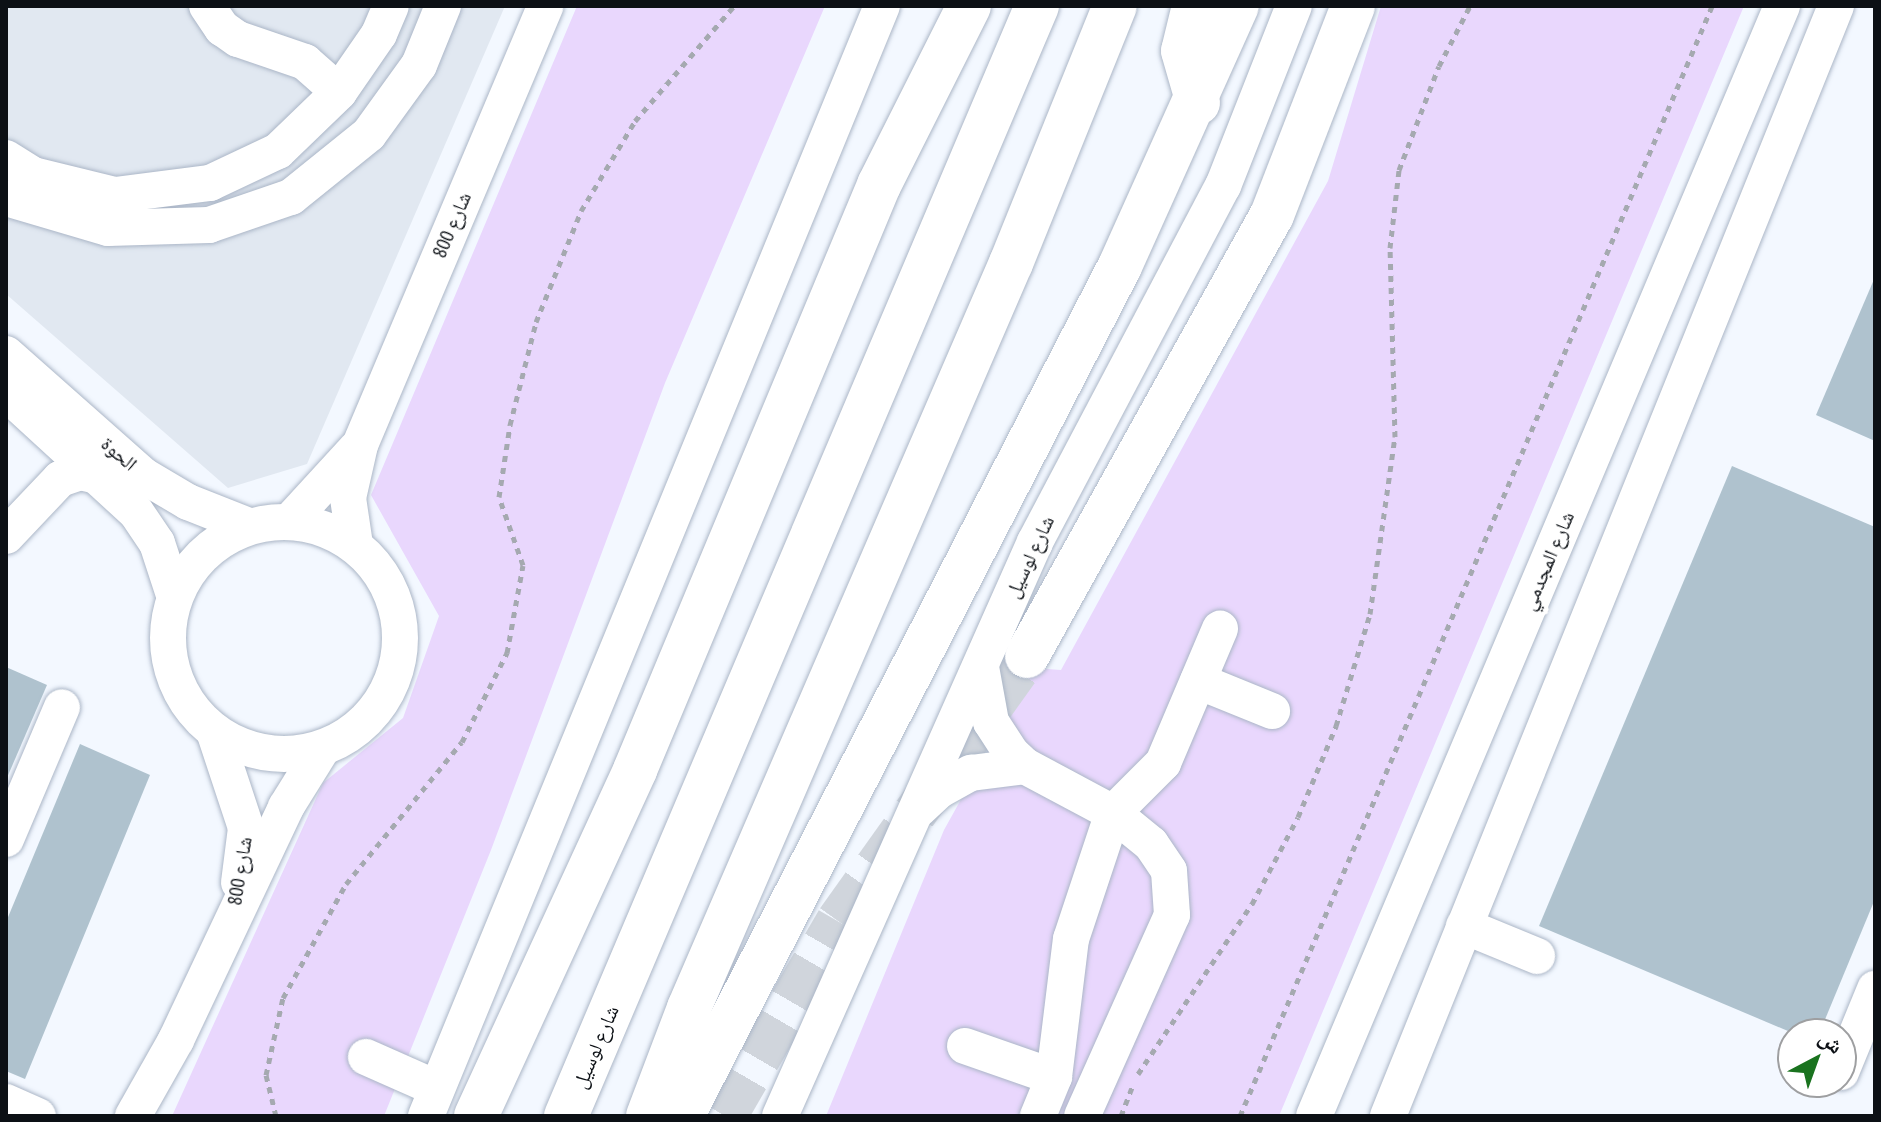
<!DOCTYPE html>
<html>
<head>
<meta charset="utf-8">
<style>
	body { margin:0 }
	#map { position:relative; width:1881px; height:1122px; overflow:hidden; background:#f3f8ff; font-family:"PT Sans Narrow","Noto Naskh Arabic",sans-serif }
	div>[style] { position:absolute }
	.built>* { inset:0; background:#e1e8f1 }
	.green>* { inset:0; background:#e9d7fd }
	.building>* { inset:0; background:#afc2ce }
	.highway-tunnel>* { height:44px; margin-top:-22px; transform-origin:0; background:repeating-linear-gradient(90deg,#d0d5dc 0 44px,transparent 0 66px) }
	.path>* { height:5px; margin-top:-2.5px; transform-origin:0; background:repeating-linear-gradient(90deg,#a5a9b0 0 6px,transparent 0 12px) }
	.roads { filter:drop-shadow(0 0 2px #abb6c7) drop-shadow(0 0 2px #abb6c7) }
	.minor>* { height:36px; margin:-18px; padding:0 18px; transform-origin:18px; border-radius:18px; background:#fff }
	.minor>.ring { margin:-18px; padding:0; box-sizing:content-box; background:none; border:36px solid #fff; border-radius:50% }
	.highway>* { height:44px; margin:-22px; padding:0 22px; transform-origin:22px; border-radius:22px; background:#fff }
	span { translate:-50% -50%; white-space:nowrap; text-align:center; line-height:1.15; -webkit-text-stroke:8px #fff; paint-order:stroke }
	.street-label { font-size:20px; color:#0c1015 }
	.frame { position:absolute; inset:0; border:8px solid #0c1015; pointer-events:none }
	.north { position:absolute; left:1777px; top:1018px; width:80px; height:80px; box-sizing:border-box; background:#fff; border:2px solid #9e9fa1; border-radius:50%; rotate:41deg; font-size:22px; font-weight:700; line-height:32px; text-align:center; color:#0c1015 }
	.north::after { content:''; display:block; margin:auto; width:28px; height:36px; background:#1a731f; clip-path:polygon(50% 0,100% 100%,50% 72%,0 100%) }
</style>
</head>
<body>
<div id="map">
	<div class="built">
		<i style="clip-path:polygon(6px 6px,505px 6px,307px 464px,228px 488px,6px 294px)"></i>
	</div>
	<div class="green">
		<i style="clip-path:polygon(577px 6px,825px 6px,665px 383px,491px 850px,384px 1116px,172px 1116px,323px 783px,403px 718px,439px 616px,371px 495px)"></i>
		<i style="clip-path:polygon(1381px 6px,1744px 6px,1279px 1116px,826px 1116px,944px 830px,1034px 668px,1061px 670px,1328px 181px)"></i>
	</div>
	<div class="building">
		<i style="clip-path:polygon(1875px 277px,1875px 441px,1816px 415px)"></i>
		<i style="clip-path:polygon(1732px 466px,1875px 527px,1875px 899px,1819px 1034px,1795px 1034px,1539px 926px)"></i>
		<i style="clip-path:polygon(6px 667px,47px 685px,6px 780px)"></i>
		<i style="clip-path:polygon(80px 744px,150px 775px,25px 1079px,6px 1071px,6px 922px)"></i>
	</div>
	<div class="highway-tunnel">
		<i style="left:725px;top:1116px;width:225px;rotate:-59.9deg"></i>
		<i style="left:838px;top:921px;width:325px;rotate:-54.5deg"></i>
	</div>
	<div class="path">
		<i style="left:1138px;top:1074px;width:205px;rotate:-56.2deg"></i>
		<i style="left:1252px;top:904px;width:98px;rotate:-62.1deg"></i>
		<i style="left:1298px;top:817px;width:99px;rotate:-67.3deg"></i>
		<i style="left:1336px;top:726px;width:117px;rotate:-73.1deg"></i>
		<i style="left:1370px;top:614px;width:179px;rotate:-82deg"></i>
		<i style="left:1395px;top:437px;width:189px;rotate:-91.5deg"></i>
		<i style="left:1390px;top:248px;width:79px;rotate:-83.4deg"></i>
		<i style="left:1399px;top:170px;width:111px;rotate:-69deg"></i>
		<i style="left:1439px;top:66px;width:68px;rotate:-62.7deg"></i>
		<i style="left:276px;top:1116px;width:42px;rotate:-103.7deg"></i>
		<i style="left:266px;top:1075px;width:79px;rotate:-77.6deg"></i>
		<i style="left:283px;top:998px;width:130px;rotate:-61.1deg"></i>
		<i style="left:346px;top:884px;width:183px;rotate:-50.8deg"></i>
		<i style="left:462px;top:742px;width:100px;rotate:-63.2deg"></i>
		<i style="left:507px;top:653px;width:89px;rotate:-79.7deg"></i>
		<i style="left:523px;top:565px;width:72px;rotate:-109.4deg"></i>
		<i style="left:499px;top:497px;width:73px;rotate:-81.3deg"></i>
		<i style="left:510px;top:425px;width:106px;rotate:-75.8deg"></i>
		<i style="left:536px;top:322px;width:120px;rotate:-67.9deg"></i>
		<i style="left:581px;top:211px;width:105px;rotate:-59deg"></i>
		<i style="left:635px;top:121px;width:152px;rotate:-49.3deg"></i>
		<i style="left:1121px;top:1116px;width:31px;rotate:-69deg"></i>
		<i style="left:1240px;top:1116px;width:1206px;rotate:-66.96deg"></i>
	</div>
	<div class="roads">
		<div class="minor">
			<i style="left:207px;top:6px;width:27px;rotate:56deg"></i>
			<i style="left:222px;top:28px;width:19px;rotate:35deg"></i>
			<i style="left:238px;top:39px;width:71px;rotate:18.9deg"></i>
			<i style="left:305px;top:62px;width:45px;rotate:41.4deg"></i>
			<i style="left:6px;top:158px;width:32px;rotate:32deg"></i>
			<i style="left:33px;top:175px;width:84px;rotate:13.7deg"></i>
			<i style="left:115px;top:195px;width:96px;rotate:-7.2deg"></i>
			<i style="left:210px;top:183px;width:75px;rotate:-25.2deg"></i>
			<i style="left:278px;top:151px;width:85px;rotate:-44deg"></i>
			<i style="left:339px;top:92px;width:70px;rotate:-55.4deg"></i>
			<i style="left:379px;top:34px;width:30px;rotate:-67deg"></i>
			<i style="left:6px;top:198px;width:106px;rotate:16.4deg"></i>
			<i style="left:108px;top:228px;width:101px;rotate:-1.7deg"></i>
			<i style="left:209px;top:225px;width:87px;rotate:-18.9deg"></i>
			<i style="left:291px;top:197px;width:100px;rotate:-38.9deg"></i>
			<i style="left:369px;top:134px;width:85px;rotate:-54.1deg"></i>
			<i style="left:419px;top:65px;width:64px;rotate:-67.9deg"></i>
			<i style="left:6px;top:354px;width:184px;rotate:41.5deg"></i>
			<i style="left:144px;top:476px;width:51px;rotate:30.6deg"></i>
			<i style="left:188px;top:502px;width:66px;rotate:21.5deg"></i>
			<i style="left:6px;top:393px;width:176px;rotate:42.5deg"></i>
			<i style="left:136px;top:512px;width:37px;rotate:56deg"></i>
			<i style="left:157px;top:543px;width:55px;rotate:71.9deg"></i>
			<i style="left:290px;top:521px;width:98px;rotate:-47.5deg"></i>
			<i class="ring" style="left:168px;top:522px;width:196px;height:196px"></i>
			<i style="left:6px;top:536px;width:79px;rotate:-46.5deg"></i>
			<i style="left:60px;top:479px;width:21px;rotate:-19deg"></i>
			<i style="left:80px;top:472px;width:22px;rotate:13deg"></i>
			<i style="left:355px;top:545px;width:48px;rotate:-98.5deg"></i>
			<i style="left:348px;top:498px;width:54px;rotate:-77.2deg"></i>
			<i style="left:360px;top:445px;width:476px;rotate:-67.1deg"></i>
			<i style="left:981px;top:667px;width:56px;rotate:79.7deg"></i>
			<i style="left:991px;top:722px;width:38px;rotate:57deg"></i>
			<i style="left:1012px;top:754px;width:18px;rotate:43deg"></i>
			<i style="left:1025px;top:766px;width:100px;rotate:28.1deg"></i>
			<i style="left:1113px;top:813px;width:71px;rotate:-45deg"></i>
			<i style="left:1163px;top:763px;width:146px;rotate:-67deg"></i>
			<i style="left:1198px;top:681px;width:80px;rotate:22.1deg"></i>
			<i style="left:214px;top:731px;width:102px;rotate:71.7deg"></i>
			<i style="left:246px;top:828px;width:55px;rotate:97.3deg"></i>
			<i style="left:919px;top:809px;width:26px;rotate:-43deg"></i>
			<i style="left:938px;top:791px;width:38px;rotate:-29deg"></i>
			<i style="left:971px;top:773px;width:54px;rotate:-7.4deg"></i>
			<i style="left:6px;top:839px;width:143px;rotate:-67deg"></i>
			<i style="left:1464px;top:926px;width:79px;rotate:22.3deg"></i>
			<i style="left:965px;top:1046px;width:94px;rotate:19.2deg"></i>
			<i style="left:1054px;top:1077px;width:139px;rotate:-83deg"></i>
			<i style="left:1071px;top:939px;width:133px;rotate:-71.6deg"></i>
			<i style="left:1113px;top:813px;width:49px;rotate:39.2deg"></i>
			<i style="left:1151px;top:844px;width:32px;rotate:56deg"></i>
			<i style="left:1169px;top:871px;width:44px;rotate:86.1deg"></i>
			<i style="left:1172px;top:915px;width:220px;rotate:114.1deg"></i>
			<i style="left:366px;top:1057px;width:77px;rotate:23.9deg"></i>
			<i style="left:1841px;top:1072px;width:90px;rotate:-67.7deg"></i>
			<i style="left:6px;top:1102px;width:35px;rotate:24deg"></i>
			<i style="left:133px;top:1116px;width:87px;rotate:-60.5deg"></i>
			<i style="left:176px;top:1040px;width:258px;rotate:-64.7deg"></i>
			<i style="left:286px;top:807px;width:68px;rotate:-58.2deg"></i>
			<i style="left:426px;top:1116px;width:1200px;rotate:-67.67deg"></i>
			<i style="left:780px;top:1116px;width:628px;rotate:-66.05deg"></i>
			<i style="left:1035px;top:542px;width:403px;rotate:-62.2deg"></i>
			<i style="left:1223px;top:186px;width:193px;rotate:-68.5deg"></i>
			<i style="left:1038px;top:1116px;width:42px;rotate:-67.7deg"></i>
			<i style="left:1314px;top:1116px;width:1205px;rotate:-67.14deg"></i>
			<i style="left:1388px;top:1116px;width:1197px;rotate:-68.02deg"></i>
		</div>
		<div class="highway">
			<i style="left:1194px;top:6px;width:46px;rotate:103.7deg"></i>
			<i style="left:1183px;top:51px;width:54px;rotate:73.9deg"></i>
			<i style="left:1027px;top:656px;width:504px;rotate:-60.95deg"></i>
			<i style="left:1272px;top:215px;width:224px;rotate:-68.8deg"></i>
			<i style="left:476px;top:1116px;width:381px;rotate:-65.3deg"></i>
			<i style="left:635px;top:770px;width:634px;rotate:-67.36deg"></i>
			<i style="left:879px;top:185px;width:200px;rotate:-63.3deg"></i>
			<i style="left:566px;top:1116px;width:1206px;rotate:-67.01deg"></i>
			<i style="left:648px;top:1116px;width:116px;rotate:-69.2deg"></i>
			<i style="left:689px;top:1008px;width:812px;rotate:-66.63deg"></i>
			<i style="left:1011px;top:263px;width:277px;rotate:-68deg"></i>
			<i style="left:682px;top:1116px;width:956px;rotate:-62.74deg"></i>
			<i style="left:1120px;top:266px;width:285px;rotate:-65.8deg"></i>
		</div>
	</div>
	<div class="street-label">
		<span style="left:452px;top:225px;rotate:-67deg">شارع 800</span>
		<span style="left:119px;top:454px;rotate:41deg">الحوة</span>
		<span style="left:1030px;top:557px;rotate:-65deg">شارع لوسيل</span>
		<span style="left:1548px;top:561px;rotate:-67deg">شارع المجدمي</span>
		<span style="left:240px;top:871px;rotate:-81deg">شارع 800</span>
		<span style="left:596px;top:1047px;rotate:-67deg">شارع لوسيل</span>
	</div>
	<div class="frame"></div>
	<div class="north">ش</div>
</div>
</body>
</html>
